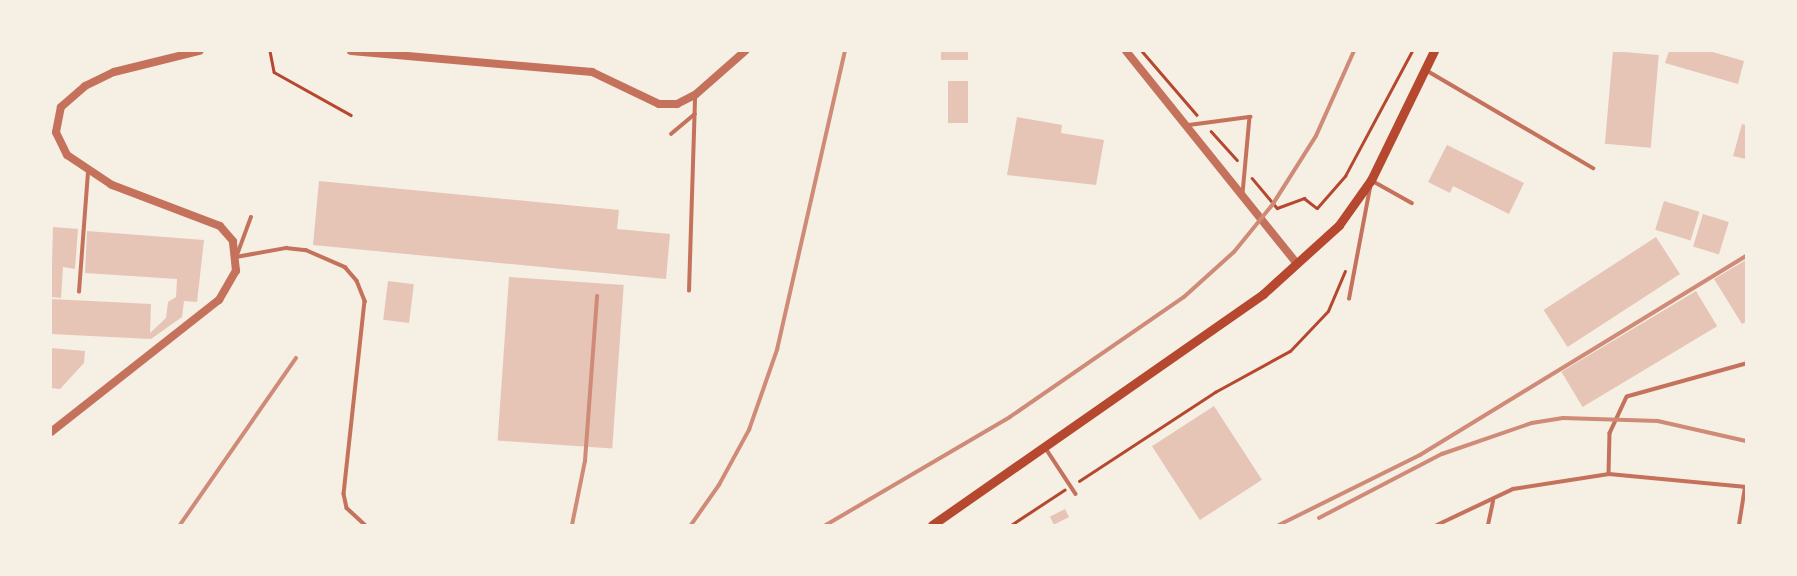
<!DOCTYPE html>
<html>
<head>
<meta charset="utf-8">
<style>
	body { margin:0 }
	#map { position:relative; width:1797px; height:576px; overflow:hidden; background:#f6efe4; font-family:"Sofia Sans Condensed",sans-serif }
	div>[style] { position:absolute }
	.building>* { inset:0; background:#e6c5b7; transform-origin:0 0 }
	.path>* { height:2.5px; margin:-1.25px; padding:0 1.25px; transform-origin:1.25px; border-radius:1.25px; background:#b5482f }
	.service>* { height:3.5px; margin:-1.75px; padding:0 1.75px; transform-origin:1.75px; border-radius:1.75px; background:#c5725c }
	.tertiary>* { height:8px; margin:-4px; padding:0 4px; transform-origin:4px; border-radius:4px; background:#c5725c }
	.secondary>* { height:9px; margin:-4.5px; padding:0 4.5px; transform-origin:4.5px; border-radius:4.5px; background:#b5482f }
	.rail>* { height:3.5px; margin:-1.75px; padding:0 1.75px; transform-origin:1.75px; border-radius:1.75px; background:#cf8b77 }
	span { translate:-50% -50%; white-space:nowrap; text-align:center; line-height:1.15; -webkit-text-stroke:5px #f6efe4; paint-order:stroke }
	.frame { position:absolute; inset:0; border:52px solid #f6efe4; pointer-events:none }
</style>
</head>
<body>
<div id="map">
	<div class="building">
		<i style="left:941px;top:51px;width:27px;height:9px"></i>
		<i style="left:1613px;top:51px;width:46px;height:93px;rotate:5deg"></i>
		<i style="clip-path:polygon(1669px 51px,1709px 51px,1744px 61px,1738px 84px,1665px 63px)"></i>
		<i style="left:948px;top:81px;width:20px;height:42px"></i>
		<i style="clip-path:polygon(1017px 117px,1062px 125px,1061px 133px,1104px 140px,1096px 185px,1007px 175px)"></i>
		<i style="clip-path:polygon(1742px 124px,1746px 125px,1746px 159px,1733px 156px)"></i>
		<i style="clip-path:polygon(1447px 145px,1524px 183px,1509px 214px,1453px 186px,1450px 193px,1428px 182px)"></i>
		<i style="clip-path:polygon(319px 181px,619px 210px,617px 229px,670px 234px,666px 279px,313px 245px)"></i>
		<i style="left:1664px;top:201px;width:37px;height:30px;rotate:17deg"></i>
		<i style="left:1703px;top:214px;width:27px;height:34px;rotate:17deg"></i>
		<i style="clip-path:polygon(53px 227px,78px 229px,75px 269px,63px 267px,61px 298px,51px 297px)"></i>
		<i style="clip-path:polygon(87px 231px,204px 240px,197px 302px,184px 301px,182px 317px,151px 339px,51px 334px,51px 299px,151px 304px,150px 333px,166px 318px,168px 302px,176px 297px,177px 279px,85px 273px)"></i>
		<i style="left:1656px;top:237px;width:44px;height:134px;rotate:57deg"></i>
		<i style="clip-path:polygon(1746px 260px,1746px 322px,1742px 324px,1714px 279px)"></i>
		<i style="left:509px;top:277px;width:115px;height:164px;rotate:4deg"></i>
		<i style="left:388px;top:281px;width:26px;height:39px;rotate:7deg"></i>
		<i style="left:1696px;top:291px;width:41px;height:157px;rotate:59deg"></i>
		<i style="clip-path:polygon(51px 348px,85px 351px,84px 363px,60px 389px,51px 388px)"></i>
		<i style="left:1214px;top:406px;width:88px;height:74px;rotate:57deg"></i>
		<i style="left:1065px;top:509px;width:9px;height:17px;rotate:63deg"></i>
	</div>
	<div class="path">
		<i style="left:270px;top:51px;width:21px;rotate:79deg"></i>
		<i style="left:274px;top:72px;width:88px;rotate:29.2deg"></i>
		<i style="left:1142px;top:51px;width:84px;rotate:49.3deg"></i>
		<i style="left:1211px;top:131px;width:39px;rotate:48deg"></i>
		<i style="left:1252px;top:178px;width:39px;rotate:50deg"></i>
		<i style="left:1277px;top:208px;width:29px;rotate:-20deg"></i>
		<i style="left:1304px;top:198px;width:16px;rotate:38deg"></i>
		<i style="left:1317px;top:208px;width:43px;rotate:-48.8deg"></i>
		<i style="left:1345px;top:176px;width:142px;rotate:-61.8deg"></i>
		<i style="left:1079px;top:481px;width:163px;rotate:-33.2deg"></i>
		<i style="left:1215px;top:392px;width:85px;rotate:-28.7deg"></i>
		<i style="left:1290px;top:351px;width:55px;rotate:-46.5deg"></i>
		<i style="left:1328px;top:311px;width:43px;rotate:-67deg"></i>
		<i style="left:1011px;top:525px;width:64px;rotate:-33.4deg"></i>
	</div>
	<div class="service">
		<i style="left:1426px;top:70px;width:194px;rotate:30.4deg"></i>
		<i style="left:1189px;top:125px;width:62px;rotate:-7.5deg"></i>
		<i style="left:1250px;top:117px;width:77px;rotate:95.2deg"></i>
		<i style="left:671px;top:134px;width:31px;rotate:-40deg"></i>
		<i style="left:1371px;top:180px;width:47px;rotate:29.3deg"></i>
		<i style="left:237px;top:255px;width:40px;rotate:-69.8deg"></i>
		<i style="left:236px;top:257px;width:51px;rotate:-10.2deg"></i>
		<i style="left:286px;top:248px;width:20px;rotate:6deg"></i>
		<i style="left:306px;top:250px;width:43px;rotate:23.6deg"></i>
		<i style="left:345px;top:267px;width:18px;rotate:49deg"></i>
		<i style="left:357px;top:281px;width:22px;rotate:68deg"></i>
		<i style="left:365px;top:301px;width:194px;rotate:96.2deg"></i>
		<i style="left:344px;top:494px;width:14px;rotate:78deg"></i>
		<i style="left:347px;top:508px;width:25px;rotate:43deg"></i>
		<i style="left:689px;top:291px;width:194px;rotate:-88.2deg"></i>
		<i style="left:79px;top:292px;width:121px;rotate:-85.7deg"></i>
		<i style="left:1349px;top:299px;width:113px;rotate:-79.3deg"></i>
		<i style="left:1746px;top:364px;width:123px;rotate:164.5deg"></i>
		<i style="left:1627px;top:397px;width:40px;rotate:115deg"></i>
		<i style="left:1610px;top:433px;width:41px;rotate:91.4deg"></i>
		<i style="left:1609px;top:474px;width:138px;rotate:5.4deg"></i>
		<i style="left:1045px;top:447px;width:56px;rotate:56.6deg"></i>
		<i style="left:1437px;top:525px;width:84px;rotate:-25.3deg"></i>
		<i style="left:1513px;top:489px;width:97px;rotate:-8.9deg"></i>
		<i style="left:1488px;top:525px;width:24px;rotate:-78deg"></i>
		<i style="left:1739px;top:525px;width:38px;rotate:-81deg"></i>
	</div>
	<div class="tertiary">
		<i style="left:351px;top:51px;width:242px;rotate:5deg"></i>
		<i style="left:592px;top:72px;width:74px;rotate:25.5deg"></i>
		<i style="left:659px;top:104px;width:18px"></i>
		<i style="left:677px;top:104px;width:20px;rotate:-27deg"></i>
		<i style="left:695px;top:95px;width:67px;rotate:-41.3deg"></i>
		<i style="left:1126px;top:51px;width:273px;rotate:51.2deg"></i>
		<i style="left:51px;top:432px;width:214px;rotate:-38.2deg"></i>
		<i style="left:219px;top:300px;width:34px;rotate:-60deg"></i>
		<i style="left:236px;top:271px;width:30px;rotate:-96deg"></i>
		<i style="left:233px;top:241px;width:20px;rotate:-131deg"></i>
		<i style="left:220px;top:226px;width:116px;rotate:-159.2deg"></i>
		<i style="left:112px;top:185px;width:54px;rotate:-146.3deg"></i>
		<i style="left:67px;top:155px;width:25px;rotate:-116deg"></i>
		<i style="left:56px;top:132px;width:25px;rotate:-79deg"></i>
		<i style="left:61px;top:107px;width:32px;rotate:-41deg"></i>
		<i style="left:85px;top:86px;width:32px;rotate:-26deg"></i>
		<i style="left:114px;top:72px;width:88px;rotate:-13.9deg"></i>
	</div>
	<div class="secondary">
		<i style="left:932px;top:525px;width:404px;rotate:-34.9deg"></i>
		<i style="left:1263px;top:294px;width:103px;rotate:-42.2deg"></i>
		<i style="left:1339px;top:225px;width:55px;rotate:-54.6deg"></i>
		<i style="left:1371px;top:180px;width:144px;rotate:-64deg"></i>
	</div>
	<div class="rail">
		<i style="left:1319px;top:518px;width:139px;rotate:-27.5deg"></i>
		<i style="left:1442px;top:454px;width:95px;rotate:-19deg"></i>
		<i style="left:1532px;top:423px;width:31px;rotate:-9deg"></i>
		<i style="left:1563px;top:418px;width:95px;rotate:1.8deg"></i>
		<i style="left:1658px;top:421px;width:90px;rotate:12.8deg"></i>
		<i style="left:180px;top:525px;width:203px;rotate:-55.2deg"></i>
		<i style="left:572px;top:525px;width:65px;rotate:-78.5deg"></i>
		<i style="left:585px;top:461px;width:165px;rotate:-85.8deg"></i>
		<i style="left:691px;top:525px;width:49px;rotate:-55deg"></i>
		<i style="left:719px;top:485px;width:63px;rotate:-61.4deg"></i>
		<i style="left:749px;top:430px;width:85px;rotate:-70.7deg"></i>
		<i style="left:777px;top:350px;width:307px;rotate:-77.2deg"></i>
		<i style="left:826px;top:525px;width:213px;rotate:-30.4deg"></i>
		<i style="left:1010px;top:417px;width:211px;rotate:-34.6deg"></i>
		<i style="left:1184px;top:297px;width:67px;rotate:-42deg"></i>
		<i style="left:1234px;top:252px;width:62px;rotate:-50.9deg"></i>
		<i style="left:1273px;top:204px;width:80px;rotate:-57.7deg"></i>
		<i style="left:1316px;top:136px;width:93px;rotate:-65.9deg"></i>
		<i style="left:1279px;top:525px;width:157px;rotate:-26.4deg"></i>
		<i style="left:1420px;top:455px;width:382px;rotate:-31.4deg"></i>
	</div>
	<div class="frame"></div>
</div>
</body>
</html>
